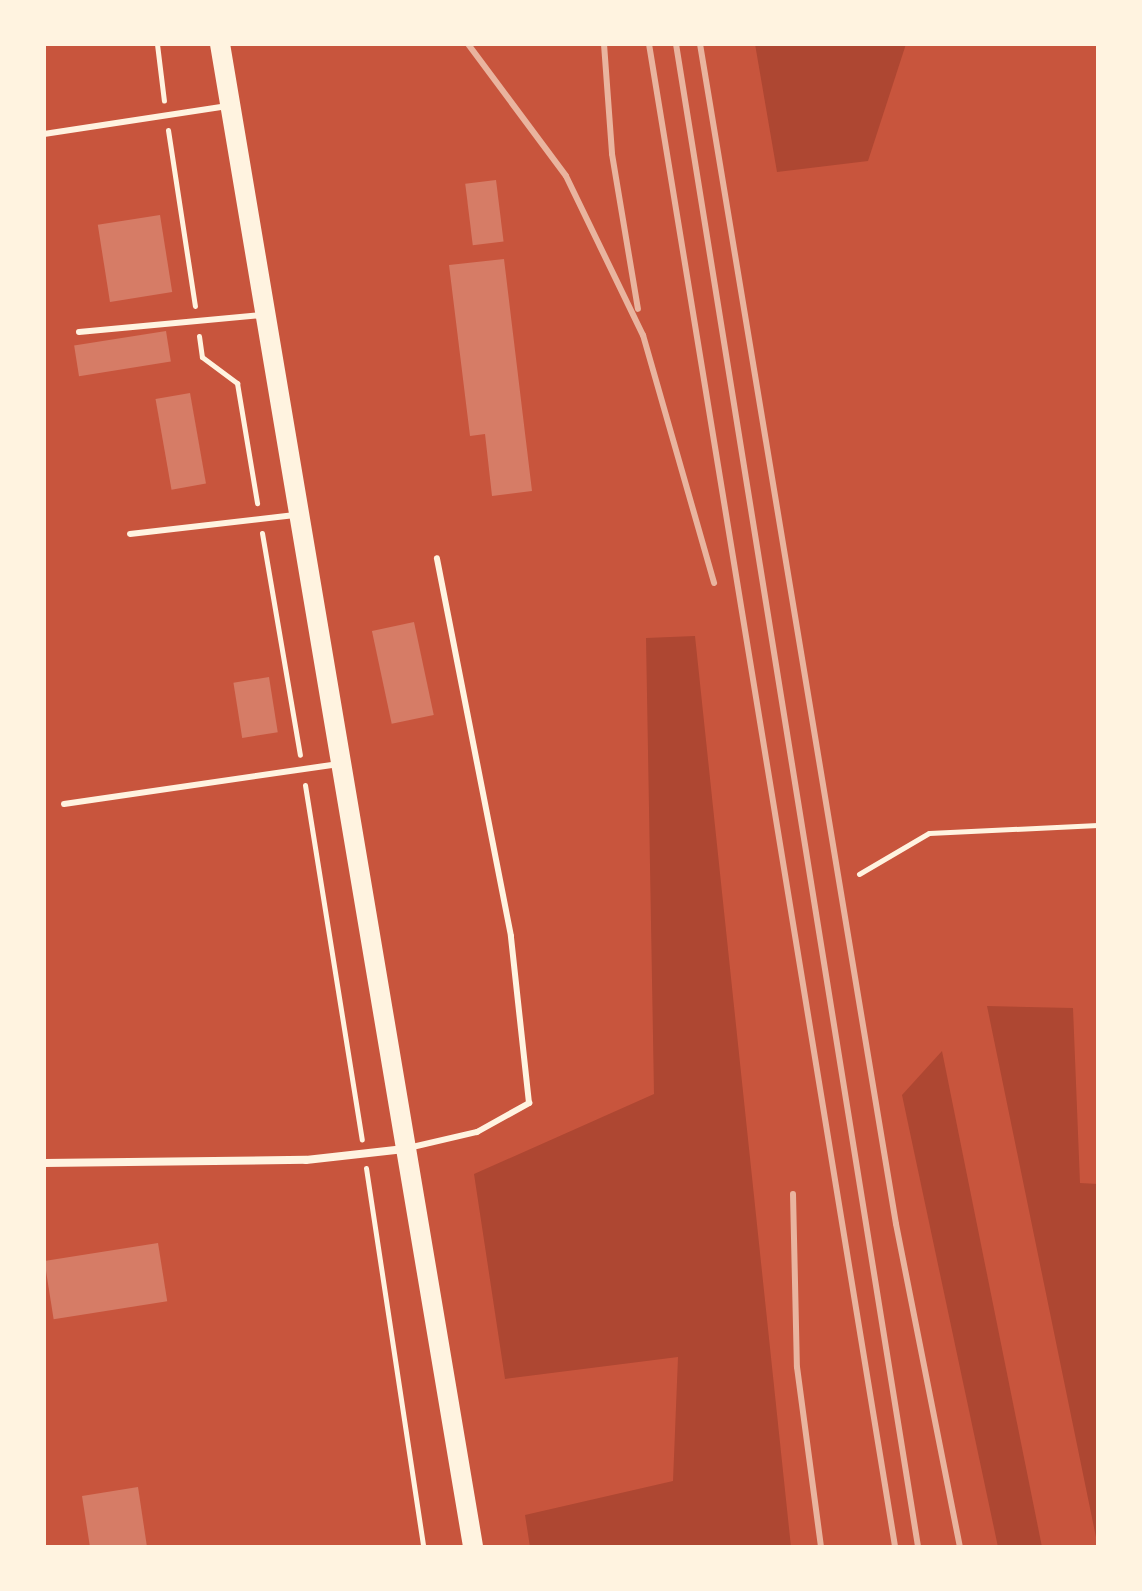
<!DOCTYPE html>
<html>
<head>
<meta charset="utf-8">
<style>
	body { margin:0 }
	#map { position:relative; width:1142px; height:1591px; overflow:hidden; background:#c8553d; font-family:"Alegreya Sans",sans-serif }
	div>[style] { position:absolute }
	.green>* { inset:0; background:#ae4732 }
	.building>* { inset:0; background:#d67c66; transform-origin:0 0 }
	.path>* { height:5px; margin:-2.5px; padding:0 2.5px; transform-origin:2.5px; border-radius:2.5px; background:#fff3e0 }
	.service>* { height:6px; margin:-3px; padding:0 3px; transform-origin:3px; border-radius:3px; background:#fff3e0 }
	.minor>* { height:8px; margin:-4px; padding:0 4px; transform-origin:4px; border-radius:4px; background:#fff3e0 }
	.primary>* { height:20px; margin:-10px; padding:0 10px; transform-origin:10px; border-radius:10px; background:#fff3e0 }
	.rail>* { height:6px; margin:-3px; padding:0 3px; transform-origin:3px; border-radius:3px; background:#e9b49f }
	span { translate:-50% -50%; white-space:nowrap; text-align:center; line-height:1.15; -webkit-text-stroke:6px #fff3e0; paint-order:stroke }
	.frame { position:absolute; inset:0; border:46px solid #fff3e0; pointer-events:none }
</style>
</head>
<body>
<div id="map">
	<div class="green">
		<i style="clip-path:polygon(755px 44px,906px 44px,868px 161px,777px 172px)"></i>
		<i style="clip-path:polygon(695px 636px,791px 1547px,530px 1547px,525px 1515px,673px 1481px,678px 1357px,505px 1379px,474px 1174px,654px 1094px,646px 638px)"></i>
		<i style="clip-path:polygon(987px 1006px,1073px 1008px,1080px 1183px,1098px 1184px,1098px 1547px)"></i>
		<i style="clip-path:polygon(942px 1051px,1042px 1547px,998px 1547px,902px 1095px)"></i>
	</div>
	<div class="building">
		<i style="left:496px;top:180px;width:62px;height:31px;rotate:83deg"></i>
		<i style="left:160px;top:215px;width:78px;height:63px;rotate:81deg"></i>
		<i style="clip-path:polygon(504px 259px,532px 491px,492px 496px,485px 434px,470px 436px,449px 265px)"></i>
		<i style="left:166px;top:331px;width:31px;height:93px;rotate:81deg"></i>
		<i style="left:190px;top:393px;width:92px;height:35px;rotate:80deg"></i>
		<i style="left:414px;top:622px;width:95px;height:43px;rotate:78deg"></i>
		<i style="left:269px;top:677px;width:56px;height:36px;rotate:81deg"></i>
		<i style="left:158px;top:1243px;width:59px;height:115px;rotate:81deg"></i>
		<i style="clip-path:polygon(138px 1487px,147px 1547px,90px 1547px,82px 1496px)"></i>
	</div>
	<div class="path">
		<i style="left:157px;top:44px;width:57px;rotate:83deg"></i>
		<i style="left:168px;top:130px;width:178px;rotate:81.3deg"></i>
		<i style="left:199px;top:336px;width:21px;rotate:82deg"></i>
		<i style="left:202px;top:357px;width:44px;rotate:36.6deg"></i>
		<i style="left:237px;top:383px;width:122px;rotate:80.5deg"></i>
		<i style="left:262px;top:533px;width:225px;rotate:80.3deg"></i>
		<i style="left:305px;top:785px;width:359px;rotate:80.9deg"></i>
		<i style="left:859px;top:874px;width:81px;rotate:-30.4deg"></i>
		<i style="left:929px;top:833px;width:169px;rotate:-2.7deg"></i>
		<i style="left:366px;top:1168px;width:383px;rotate:81.4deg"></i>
	</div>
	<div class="service">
		<i style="left:44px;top:134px;width:184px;rotate:-8.7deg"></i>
		<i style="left:79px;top:332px;width:184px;rotate:-5.3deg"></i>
		<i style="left:130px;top:534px;width:166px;rotate:-6.6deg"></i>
		<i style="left:64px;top:804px;width:276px;rotate:-8.3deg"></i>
		<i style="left:408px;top:1148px;width:71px;rotate:-13.1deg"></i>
		<i style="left:477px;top:1132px;width:60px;rotate:-29.1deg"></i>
		<i style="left:529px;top:1103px;width:168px;rotate:-96.2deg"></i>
		<i style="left:511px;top:936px;width:385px;rotate:-101.1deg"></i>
	</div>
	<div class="minor">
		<i style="left:44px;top:1163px;width:262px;rotate:-0.7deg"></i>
		<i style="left:306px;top:1160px;width:99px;rotate:-6.4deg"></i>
	</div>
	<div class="primary">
		<i style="left:220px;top:44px;width:1524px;rotate:80.44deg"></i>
	</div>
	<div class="rail">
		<i style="left:468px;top:44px;width:164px;rotate:53.4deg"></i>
		<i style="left:566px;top:176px;width:177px;rotate:64.2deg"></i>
		<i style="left:643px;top:335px;width:258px;rotate:74deg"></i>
		<i style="left:604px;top:44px;width:110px;rotate:85.8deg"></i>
		<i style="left:612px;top:154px;width:157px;rotate:80.5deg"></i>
		<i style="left:649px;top:44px;width:1523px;rotate:80.7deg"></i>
		<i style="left:676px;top:44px;width:1522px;rotate:80.85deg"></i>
		<i style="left:700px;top:44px;width:1196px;rotate:80.57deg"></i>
		<i style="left:896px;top:1224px;width:329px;rotate:78.8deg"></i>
		<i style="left:793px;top:1194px;width:173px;rotate:88.7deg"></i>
		<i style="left:797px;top:1367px;width:182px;rotate:82.4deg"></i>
	</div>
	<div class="frame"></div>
</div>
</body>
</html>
